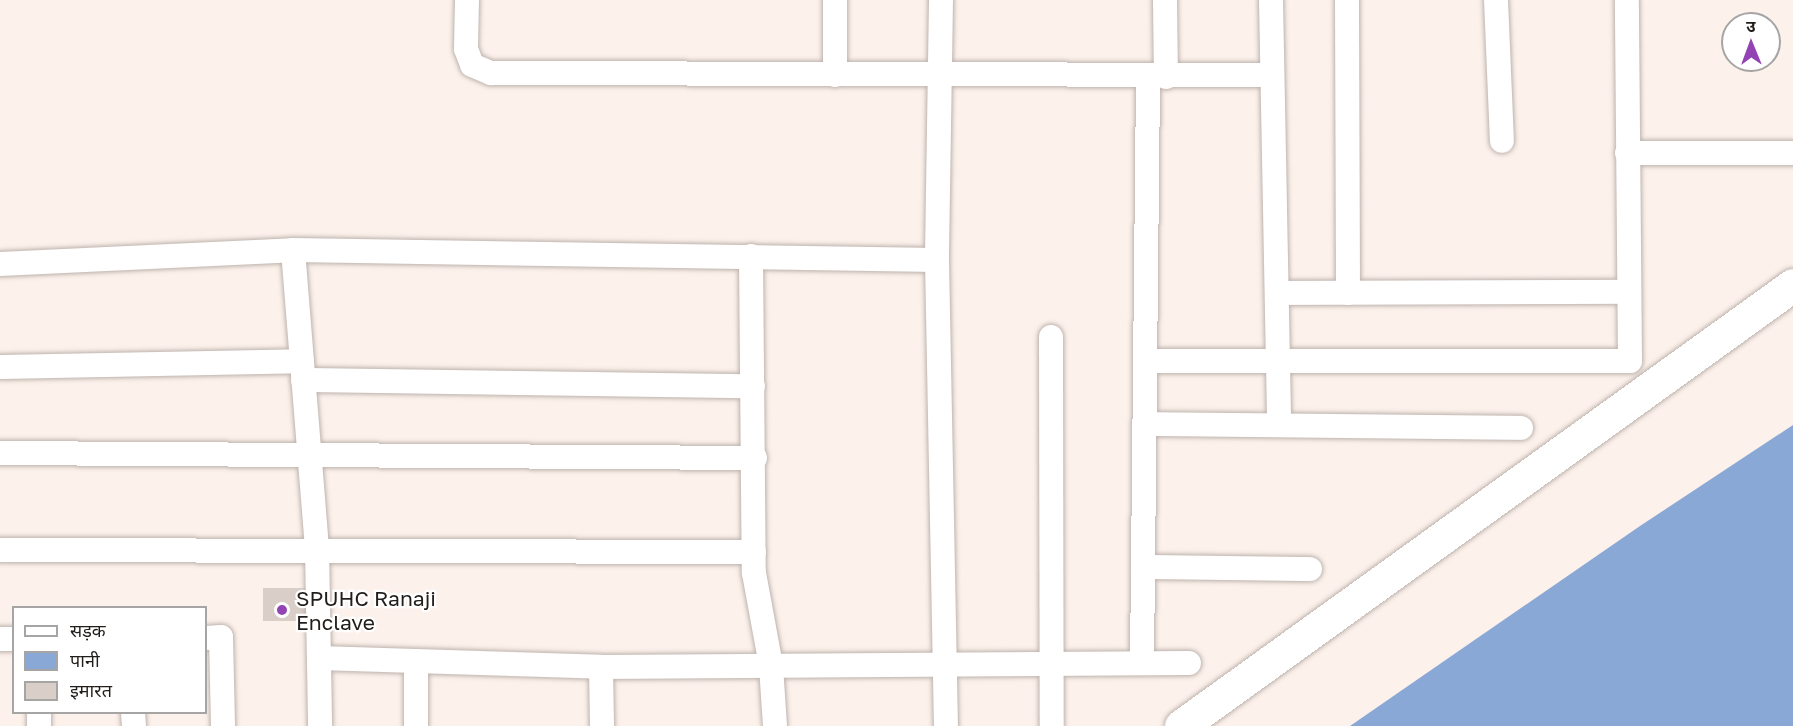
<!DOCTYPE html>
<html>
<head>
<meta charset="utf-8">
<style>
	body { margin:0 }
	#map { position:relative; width:1793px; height:726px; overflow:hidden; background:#fcf1eb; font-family:"Golos Text","Noto Sans Devanagari",sans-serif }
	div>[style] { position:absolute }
	.water>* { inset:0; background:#8aa8d5 }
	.building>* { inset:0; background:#d9cec8; transform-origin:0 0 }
	.roads { filter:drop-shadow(0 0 2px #beb3ad) drop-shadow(0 0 2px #beb3ad) }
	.street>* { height:24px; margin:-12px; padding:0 12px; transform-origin:12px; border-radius:12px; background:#fff }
	.secondary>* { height:33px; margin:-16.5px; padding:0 16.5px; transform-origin:16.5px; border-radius:16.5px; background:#fff }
	.dots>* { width:16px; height:16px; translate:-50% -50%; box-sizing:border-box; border:3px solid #fff; border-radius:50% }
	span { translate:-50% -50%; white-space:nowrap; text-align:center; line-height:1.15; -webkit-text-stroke:4.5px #fff; paint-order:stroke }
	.poi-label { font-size:21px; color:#211d1b }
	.left { translate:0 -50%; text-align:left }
	.legend { position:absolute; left:12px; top:606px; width:195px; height:108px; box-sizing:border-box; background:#fff; border:2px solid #a6a5a4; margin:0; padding:8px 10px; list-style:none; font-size:18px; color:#211d1b }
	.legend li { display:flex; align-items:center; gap:12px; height:30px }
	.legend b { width:30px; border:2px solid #a6a5a4 }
	.north { position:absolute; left:1721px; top:12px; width:60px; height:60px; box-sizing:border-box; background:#fff; border:2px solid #a6a5a4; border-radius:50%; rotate:359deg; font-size:16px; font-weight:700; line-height:24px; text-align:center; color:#211d1b }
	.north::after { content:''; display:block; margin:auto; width:21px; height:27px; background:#9343b3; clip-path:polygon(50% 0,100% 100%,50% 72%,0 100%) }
</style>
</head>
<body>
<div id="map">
	<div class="water">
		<i style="clip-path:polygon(1793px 425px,1793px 726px,1350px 726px,1640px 526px)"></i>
	</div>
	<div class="building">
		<i style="left:263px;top:588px;width:52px;height:33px"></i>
	</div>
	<div class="roads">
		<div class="street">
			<i style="left:467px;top:0;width:49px;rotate:91.2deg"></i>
			<i style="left:466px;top:49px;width:17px;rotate:69deg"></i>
			<i style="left:472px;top:65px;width:21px;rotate:23deg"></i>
			<i style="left:491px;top:73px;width:779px;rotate:0.15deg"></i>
			<i style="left:941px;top:0;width:260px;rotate:90.9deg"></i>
			<i style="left:937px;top:260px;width:466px;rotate:88.9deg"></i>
			<i style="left:1165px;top:0;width:77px;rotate:89.3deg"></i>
			<i style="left:1271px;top:0;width:423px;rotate:88.9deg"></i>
			<i style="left:1347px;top:0;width:293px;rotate:89.8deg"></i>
			<i style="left:1496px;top:0;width:141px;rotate:87.6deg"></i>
			<i style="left:835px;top:75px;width:75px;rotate:-90deg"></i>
			<i style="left:1627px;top:153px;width:166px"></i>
			<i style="left:293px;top:250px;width:299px;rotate:85.4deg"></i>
			<i style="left:317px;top:548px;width:178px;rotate:89deg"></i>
			<i style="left:751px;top:256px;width:317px;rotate:89.5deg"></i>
			<i style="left:754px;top:573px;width:95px;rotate:79.6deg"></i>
			<i style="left:771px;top:666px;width:60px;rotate:86.2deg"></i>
			<i style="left:0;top:264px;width:293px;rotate:-2.7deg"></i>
			<i style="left:293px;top:250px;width:644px;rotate:0.89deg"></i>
			<i style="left:1277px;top:293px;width:350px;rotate:-0.2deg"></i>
			<i style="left:1051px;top:337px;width:389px;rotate:89.9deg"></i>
			<i style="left:1146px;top:361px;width:484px"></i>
			<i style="left:1630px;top:361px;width:361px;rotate:-90.5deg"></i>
			<i style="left:0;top:367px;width:302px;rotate:-1.1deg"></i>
			<i style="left:303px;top:380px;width:450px;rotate:0.8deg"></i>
			<i style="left:1145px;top:424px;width:376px;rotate:0.6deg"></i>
			<i style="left:0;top:453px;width:755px;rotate:0.38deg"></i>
			<i style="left:0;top:550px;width:754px;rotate:0.15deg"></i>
			<i style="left:1143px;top:567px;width:167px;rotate:0.7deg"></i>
			<i style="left:206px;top:638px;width:15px;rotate:-4deg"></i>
			<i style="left:221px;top:637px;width:89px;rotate:88.7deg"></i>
			<i style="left:0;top:639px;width:14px"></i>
			<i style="left:319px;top:658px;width:282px;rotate:1.8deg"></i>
			<i style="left:601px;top:667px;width:588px;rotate:-0.39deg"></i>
			<i style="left:1142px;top:663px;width:586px;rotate:-89.41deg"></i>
			<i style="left:601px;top:667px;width:59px;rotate:89deg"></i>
			<i style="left:39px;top:712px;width:14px;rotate:90deg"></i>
			<i style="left:133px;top:712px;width:14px;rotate:86deg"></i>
			<i style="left:416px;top:726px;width:65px;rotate:-90deg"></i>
		</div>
		<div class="secondary">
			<i style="left:1181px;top:726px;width:754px;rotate:-35.78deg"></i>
		</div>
	</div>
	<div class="dots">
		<i style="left:282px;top:610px;background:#9343b3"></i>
	</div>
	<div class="poi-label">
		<span class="left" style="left:296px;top:610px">SPUHC Ranaji<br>Enclave</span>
	</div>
	<ul class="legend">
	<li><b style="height:8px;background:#fff"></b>सड़क</li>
	<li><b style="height:16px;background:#8aa8d5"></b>पानी</li>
	<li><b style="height:16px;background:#d9cec8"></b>इमारत</li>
	</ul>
	<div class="north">उ</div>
</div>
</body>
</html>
